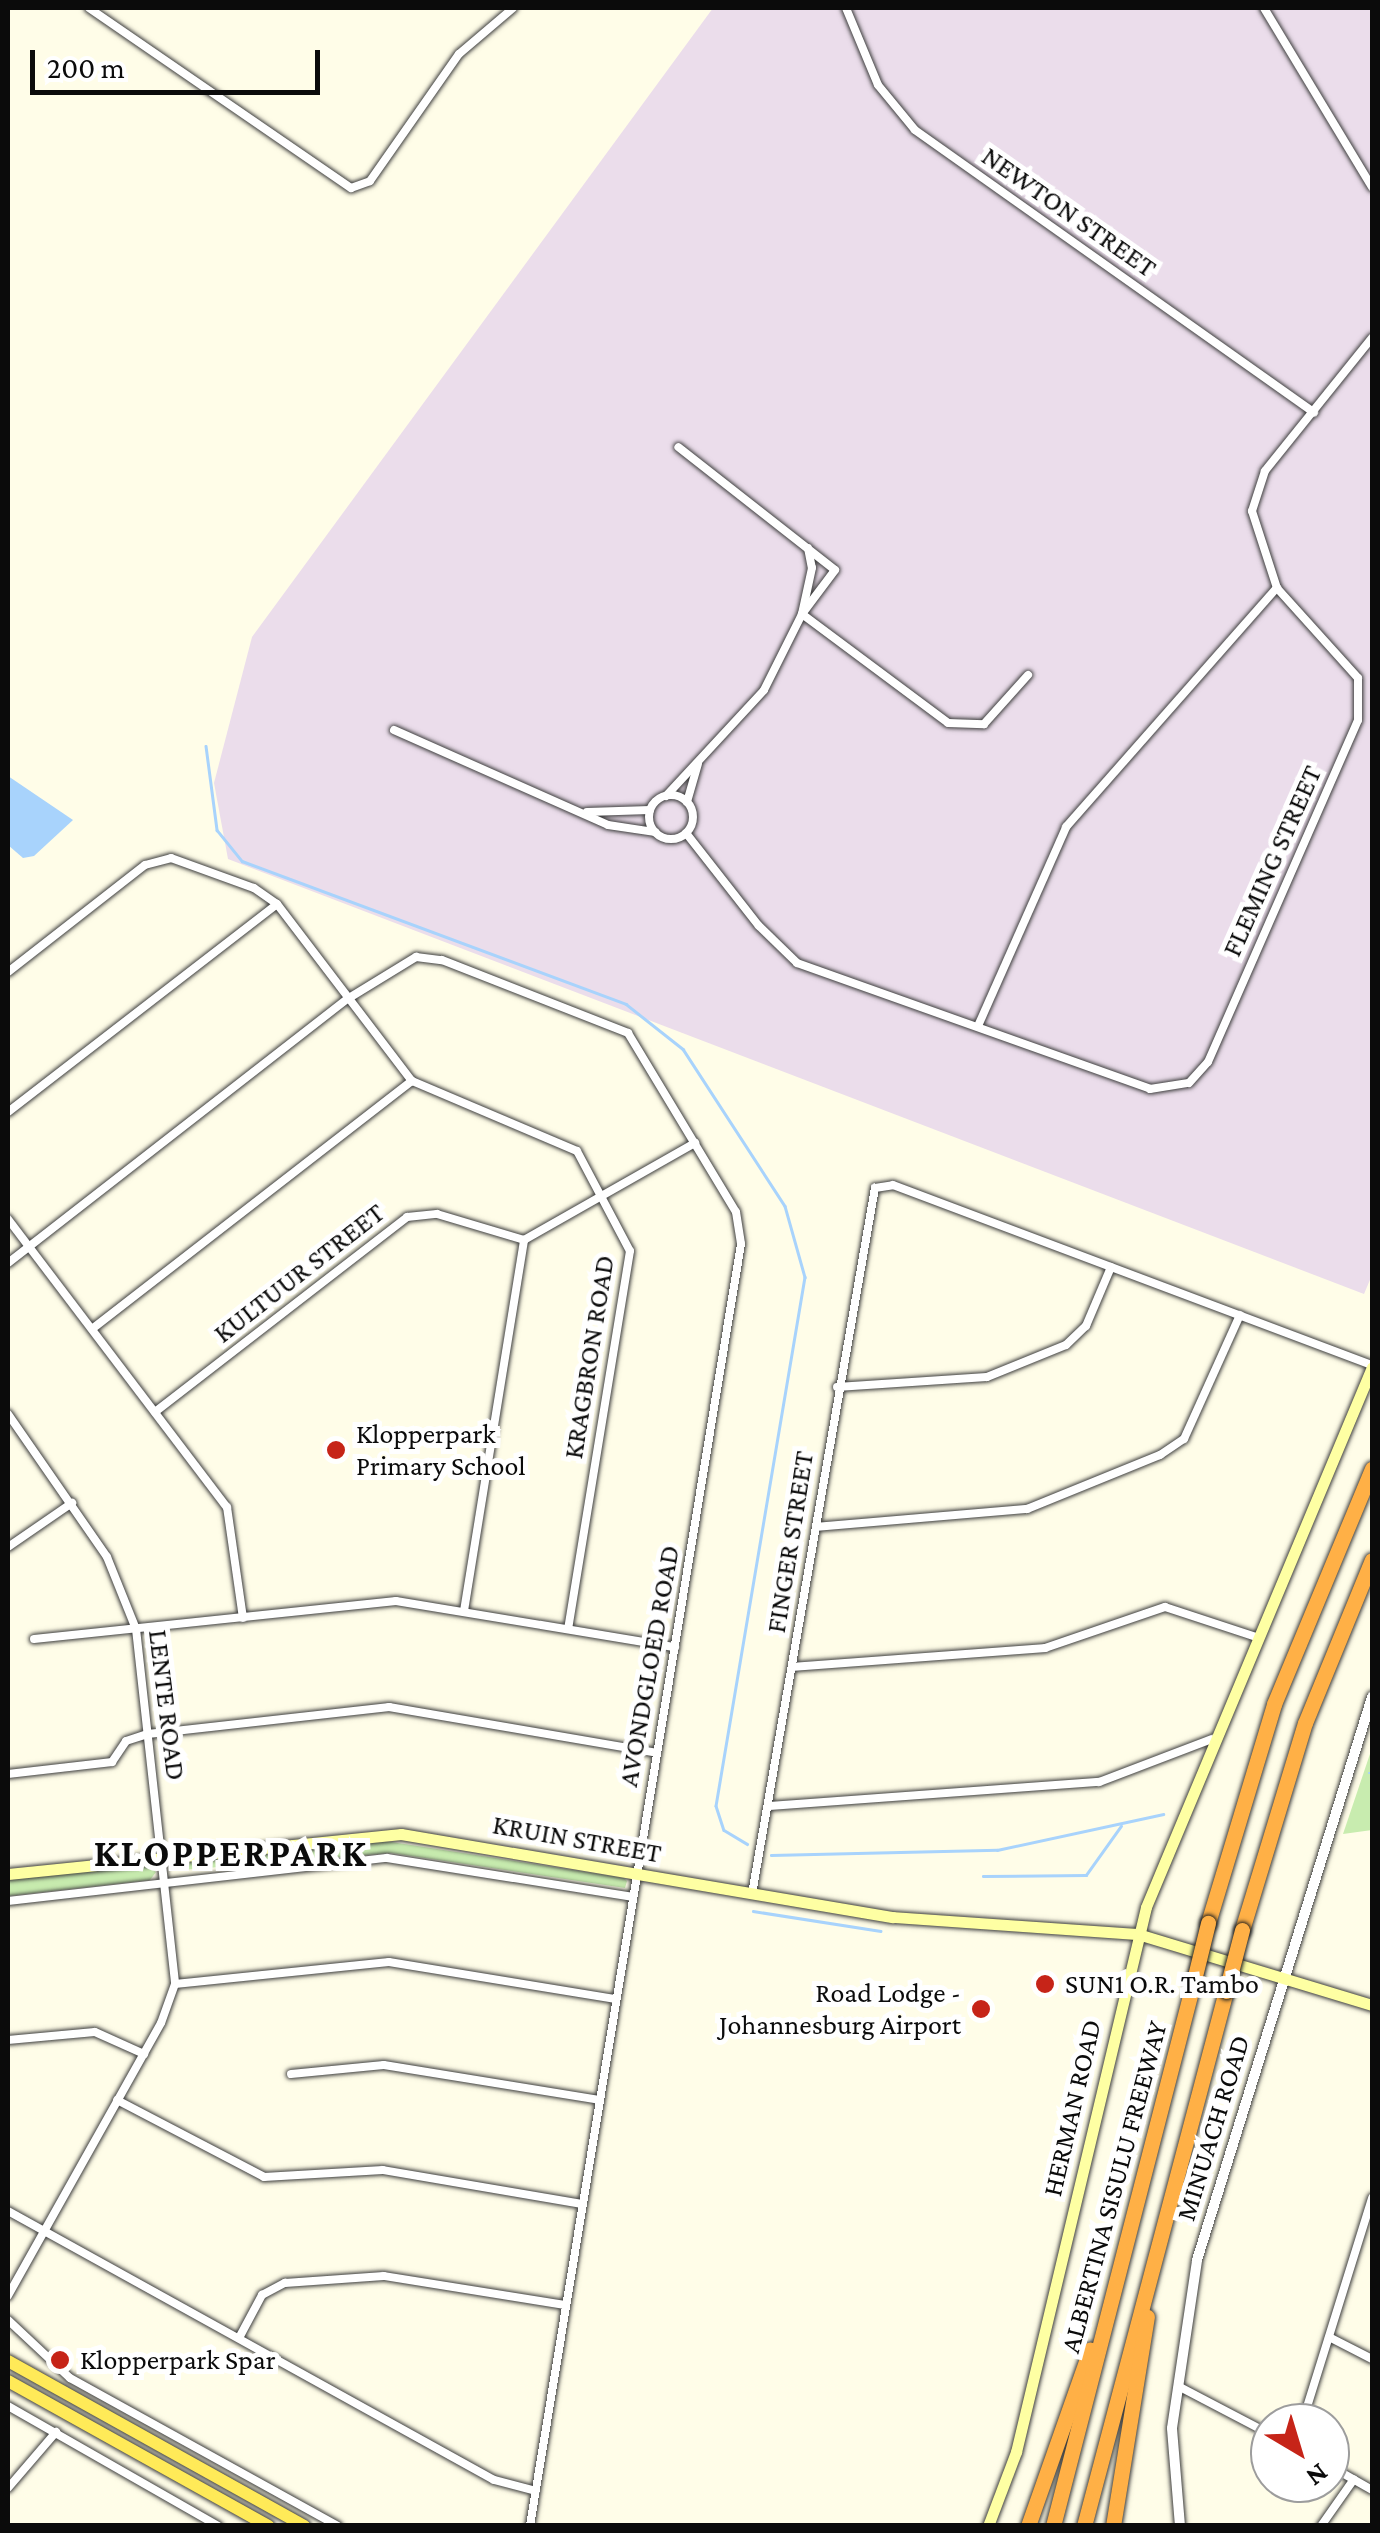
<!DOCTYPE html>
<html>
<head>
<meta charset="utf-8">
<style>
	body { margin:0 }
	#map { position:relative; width:1380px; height:2533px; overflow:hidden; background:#fffde8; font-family:"Crimson Pro",serif }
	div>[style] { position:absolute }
	.industrial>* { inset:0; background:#ebddeb }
	.green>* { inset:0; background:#c8ecaf }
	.water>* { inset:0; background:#a8d3fc }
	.stream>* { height:2.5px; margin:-1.25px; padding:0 1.25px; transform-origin:1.25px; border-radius:1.25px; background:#a8d3fc }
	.roads { filter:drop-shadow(0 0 2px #3e3e3e) drop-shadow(0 0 2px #3e3e3e) }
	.minor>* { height:8px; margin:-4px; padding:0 4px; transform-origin:4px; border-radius:4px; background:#fff }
	.minor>.ring { margin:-4px; padding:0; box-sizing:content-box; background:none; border:8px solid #fff; border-radius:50% }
	.tertiary>* { height:10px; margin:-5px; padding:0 5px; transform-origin:5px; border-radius:5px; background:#fff }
	.secondary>* { height:11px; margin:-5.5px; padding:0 5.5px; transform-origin:5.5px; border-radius:5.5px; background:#feffa3 }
	.primary>* { height:12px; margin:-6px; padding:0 6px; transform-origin:6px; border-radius:6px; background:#ffea58 }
	.motorway>* { height:15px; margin:-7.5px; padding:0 7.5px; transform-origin:7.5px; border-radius:7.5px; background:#ffb046 }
	.bridges { filter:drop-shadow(0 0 2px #1c1c1c) drop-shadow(0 0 2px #1c1c1c) }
	.motorway-bridge>* { height:15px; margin:-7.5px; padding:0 7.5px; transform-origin:7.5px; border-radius:7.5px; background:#ffb046 }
	.dots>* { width:28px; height:28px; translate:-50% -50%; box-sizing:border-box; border:5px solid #fff; border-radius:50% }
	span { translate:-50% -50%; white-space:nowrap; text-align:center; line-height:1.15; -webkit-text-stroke:10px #fff; paint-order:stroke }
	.street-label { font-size:28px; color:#0b0b0b }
	.poi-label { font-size:28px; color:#0b0b0b }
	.left { translate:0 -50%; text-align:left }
	.right { translate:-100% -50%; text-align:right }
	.district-label { font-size:38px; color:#0b0b0b; font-weight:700; letter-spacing:2.5px }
	.frame { position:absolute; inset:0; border:10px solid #0b0b0b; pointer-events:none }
	.north { position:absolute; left:1250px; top:2403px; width:100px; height:100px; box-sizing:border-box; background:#fff; border:2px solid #9d9d9d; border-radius:50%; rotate:142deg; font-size:28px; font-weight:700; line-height:40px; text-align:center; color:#0b0b0b }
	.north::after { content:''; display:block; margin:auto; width:35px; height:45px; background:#c62418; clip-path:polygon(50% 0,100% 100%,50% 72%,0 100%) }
	.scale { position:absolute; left:30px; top:50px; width:290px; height:45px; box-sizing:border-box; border:5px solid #0b0b0b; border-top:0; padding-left:12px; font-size:30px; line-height:35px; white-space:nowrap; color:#0b0b0b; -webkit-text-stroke:8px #fff; paint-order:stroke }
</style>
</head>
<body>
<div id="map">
	<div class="industrial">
		<i style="clip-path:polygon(713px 8px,1372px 8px,1372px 1275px,1364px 1294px,228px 859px,214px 783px,252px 637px)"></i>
	</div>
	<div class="green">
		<i style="clip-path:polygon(1372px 1748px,1372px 1830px,1343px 1834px)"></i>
		<i style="clip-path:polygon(372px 1839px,624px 1878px,627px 1881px,625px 1888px,391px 1853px,170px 1871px,175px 1862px)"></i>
		<i style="clip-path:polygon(146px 1864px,156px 1872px,150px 1880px,8px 1896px,8px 1880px)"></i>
	</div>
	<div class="water">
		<i style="clip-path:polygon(8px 776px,73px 820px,34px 856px,23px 858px,8px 845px)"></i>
	</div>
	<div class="stream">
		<i style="left:206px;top:746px;width:85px;rotate:82.5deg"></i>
		<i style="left:217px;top:830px;width:40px;rotate:51deg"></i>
		<i style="left:242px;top:861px;width:410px;rotate:20.4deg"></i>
		<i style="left:626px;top:1004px;width:73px;rotate:38.3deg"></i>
		<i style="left:683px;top:1049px;width:187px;rotate:57deg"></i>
		<i style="left:785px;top:1206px;width:74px;rotate:74.3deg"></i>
		<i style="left:805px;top:1277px;width:536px;rotate:99.55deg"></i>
		<i style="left:716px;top:1806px;width:25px;rotate:72deg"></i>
		<i style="left:724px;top:1830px;width:27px;rotate:31deg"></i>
		<i style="left:1369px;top:1773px;width:3px"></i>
		<i style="left:771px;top:1855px;width:226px;rotate:-1.3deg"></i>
		<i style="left:997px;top:1850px;width:170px;rotate:-12.2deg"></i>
		<i style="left:983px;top:1876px;width:103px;rotate:-0.6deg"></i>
		<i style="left:1086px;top:1875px;width:60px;rotate:-54.5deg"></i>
		<i style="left:753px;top:1911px;width:129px;rotate:8.9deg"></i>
	</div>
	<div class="roads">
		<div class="minor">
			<i style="left:89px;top:8px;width:318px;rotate:34.5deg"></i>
			<i style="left:351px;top:188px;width:20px;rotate:-20deg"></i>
			<i style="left:370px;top:181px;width:155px;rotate:-55deg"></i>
			<i style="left:459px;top:54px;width:71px;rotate:-40.4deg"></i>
			<i style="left:846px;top:8px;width:83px;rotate:67.4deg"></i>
			<i style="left:878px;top:85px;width:58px;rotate:50.6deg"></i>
			<i style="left:915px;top:130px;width:489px;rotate:35.3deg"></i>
			<i style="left:1264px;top:8px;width:209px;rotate:58.9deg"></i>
			<i style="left:808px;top:548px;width:20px;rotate:79deg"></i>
			<i style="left:812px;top:568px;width:47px;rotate:102.3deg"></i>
			<i style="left:802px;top:614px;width:182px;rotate:36.7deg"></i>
			<i style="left:948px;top:723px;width:36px;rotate:2deg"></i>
			<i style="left:984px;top:724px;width:66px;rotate:-48.1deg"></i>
			<i style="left:394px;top:730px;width:234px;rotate:23.9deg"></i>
			<i style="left:608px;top:825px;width:48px;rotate:8.5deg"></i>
			<i class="ring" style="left:649px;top:795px;width:36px;height:36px"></i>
			<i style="left:666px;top:796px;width:144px;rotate:-47.2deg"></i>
			<i style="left:764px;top:690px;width:85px;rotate:-63.4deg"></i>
			<i style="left:802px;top:614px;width:55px;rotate:-53.1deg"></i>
			<i style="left:835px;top:570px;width:199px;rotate:-141.9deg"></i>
			<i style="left:687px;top:802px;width:40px;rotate:-74deg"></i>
			<i style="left:587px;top:812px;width:63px;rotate:-1.8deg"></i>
			<i style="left:686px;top:833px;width:118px;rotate:51.9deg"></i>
			<i style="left:759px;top:926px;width:53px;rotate:44.2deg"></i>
			<i style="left:797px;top:963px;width:375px;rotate:19.6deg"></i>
			<i style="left:1150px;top:1089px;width:39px;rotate:-9deg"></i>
			<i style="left:1189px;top:1083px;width:28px;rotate:-48deg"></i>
			<i style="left:1208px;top:1062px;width:373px;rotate:-66.3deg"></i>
			<i style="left:1358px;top:720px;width:42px;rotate:-90deg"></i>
			<i style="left:1358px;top:678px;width:121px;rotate:-132deg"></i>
			<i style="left:1277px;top:588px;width:81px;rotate:-108deg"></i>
			<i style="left:1252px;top:511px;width:42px;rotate:-72deg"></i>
			<i style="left:1265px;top:471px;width:171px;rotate:-51.2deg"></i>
			<i style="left:8px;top:972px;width:174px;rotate:-38deg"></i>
			<i style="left:145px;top:865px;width:27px;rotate:-15deg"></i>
			<i style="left:171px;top:858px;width:88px;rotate:19.9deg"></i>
			<i style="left:254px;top:888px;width:28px;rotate:35deg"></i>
			<i style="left:277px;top:904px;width:223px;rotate:52.7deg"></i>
			<i style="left:412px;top:1081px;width:179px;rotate:23deg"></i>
			<i style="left:577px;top:1151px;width:113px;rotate:62.1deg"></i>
			<i style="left:630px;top:1251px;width:383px;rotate:99.3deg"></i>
			<i style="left:978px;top:1026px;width:218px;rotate:-66.1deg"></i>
			<i style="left:1066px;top:827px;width:319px;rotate:-48.6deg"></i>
			<i style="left:8px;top:1112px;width:340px;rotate:-37.7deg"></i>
			<i style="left:8px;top:1219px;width:362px;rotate:52.8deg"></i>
			<i style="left:227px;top:1507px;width:112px;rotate:81.8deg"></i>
			<i style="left:8px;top:1263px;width:432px;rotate:-37.9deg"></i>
			<i style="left:349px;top:998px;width:79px;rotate:-31.5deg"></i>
			<i style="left:416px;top:957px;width:26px;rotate:7deg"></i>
			<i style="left:442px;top:960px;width:200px;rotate:21.4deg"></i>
			<i style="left:628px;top:1033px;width:209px;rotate:58.9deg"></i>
			<i style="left:736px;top:1212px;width:32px;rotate:81deg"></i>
			<i style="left:741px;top:1244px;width:1299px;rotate:99.35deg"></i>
			<i style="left:92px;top:1329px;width:405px;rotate:-37.8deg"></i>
			<i style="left:837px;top:1387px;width:150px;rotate:-3.8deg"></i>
			<i style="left:987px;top:1377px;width:85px;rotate:-22.1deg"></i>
			<i style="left:1066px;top:1345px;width:28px;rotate:-44deg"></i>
			<i style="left:1086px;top:1326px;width:64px;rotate:-67deg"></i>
			<i style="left:155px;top:1412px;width:319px;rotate:-37.7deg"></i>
			<i style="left:407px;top:1217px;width:30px;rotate:-6deg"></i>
			<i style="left:437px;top:1214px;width:91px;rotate:16.6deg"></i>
			<i style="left:524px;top:1240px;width:197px;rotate:-29.6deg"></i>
			<i style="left:8px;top:1414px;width:174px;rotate:55.3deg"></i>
			<i style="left:107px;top:1557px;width:78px;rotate:68.1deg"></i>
			<i style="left:136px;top:1629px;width:357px;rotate:83.7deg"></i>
			<i style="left:175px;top:1984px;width:41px;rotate:109.7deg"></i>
			<i style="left:161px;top:2023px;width:313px;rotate:119.3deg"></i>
			<i style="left:816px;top:1527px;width:212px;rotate:-4.9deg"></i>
			<i style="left:1027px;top:1509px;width:144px;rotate:-22.1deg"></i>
			<i style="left:1160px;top:1455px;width:29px;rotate:-34deg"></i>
			<i style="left:1184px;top:1439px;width:136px;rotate:-65.7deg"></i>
			<i style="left:8px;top:1547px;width:78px;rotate:-34.5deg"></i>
			<i style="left:464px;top:1611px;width:376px;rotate:-80.8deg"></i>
			<i style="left:34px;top:1639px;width:364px;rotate:-6deg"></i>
			<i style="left:396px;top:1601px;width:283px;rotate:9.4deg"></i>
			<i style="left:792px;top:1667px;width:254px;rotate:-4.3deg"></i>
			<i style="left:1045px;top:1648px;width:127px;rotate:-18.9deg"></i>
			<i style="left:1165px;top:1607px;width:96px;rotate:18.2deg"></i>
			<i style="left:8px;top:1774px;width:105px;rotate:-6.6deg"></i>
			<i style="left:112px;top:1762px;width:25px;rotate:-56deg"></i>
			<i style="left:126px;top:1741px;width:23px;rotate:-18deg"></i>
			<i style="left:148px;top:1734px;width:243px;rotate:-6.4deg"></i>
			<i style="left:389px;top:1707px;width:272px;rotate:9.7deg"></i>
			<i style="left:770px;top:1806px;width:330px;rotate:-4.2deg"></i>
			<i style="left:1099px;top:1782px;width:121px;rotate:-20.8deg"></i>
			<i style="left:752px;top:1894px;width:717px;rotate:-80.12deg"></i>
			<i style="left:875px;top:1188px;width:18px;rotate:-9deg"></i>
			<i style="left:893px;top:1185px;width:512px;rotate:20.6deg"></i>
			<i style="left:8px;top:1901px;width:381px;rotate:-6.5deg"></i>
			<i style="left:387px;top:1858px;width:248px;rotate:9deg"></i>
			<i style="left:175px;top:1984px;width:215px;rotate:-5.9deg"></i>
			<i style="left:389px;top:1962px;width:230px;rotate:9.3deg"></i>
			<i style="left:8px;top:2040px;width:87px;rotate:-5.3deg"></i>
			<i style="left:95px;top:2032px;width:54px;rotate:24.2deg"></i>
			<i style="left:291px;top:2074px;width:93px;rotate:-5.5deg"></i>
			<i style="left:384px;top:2065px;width:218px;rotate:9.2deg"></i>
			<i style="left:117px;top:2100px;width:166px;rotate:27.6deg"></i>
			<i style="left:264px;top:2177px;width:119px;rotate:-3.4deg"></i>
			<i style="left:383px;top:2170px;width:201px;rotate:9.7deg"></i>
			<i style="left:8px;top:2211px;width:555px;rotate:28.96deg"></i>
			<i style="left:494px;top:2480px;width:43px;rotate:14.7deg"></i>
			<i style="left:8px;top:2320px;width:85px;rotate:43.1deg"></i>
			<i style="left:70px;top:2378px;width:306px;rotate:28.9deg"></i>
			<i style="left:1329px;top:2337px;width:48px;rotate:27.1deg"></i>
			<i style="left:239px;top:2338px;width:49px;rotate:-61.9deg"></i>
			<i style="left:262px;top:2295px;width:26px;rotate:-28deg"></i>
			<i style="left:285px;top:2283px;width:99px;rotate:-4deg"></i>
			<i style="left:384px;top:2276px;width:184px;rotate:9.1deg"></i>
			<i style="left:1178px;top:2386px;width:104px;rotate:27.6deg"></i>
			<i style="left:8px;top:2406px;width:242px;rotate:29.7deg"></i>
			<i style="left:1302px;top:2423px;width:236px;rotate:-72.7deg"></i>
			<i style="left:1330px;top:2466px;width:48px;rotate:29.7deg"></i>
			<i style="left:8px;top:2488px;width:74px;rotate:-49.4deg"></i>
			<i style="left:1321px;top:2526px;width:57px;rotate:-54.9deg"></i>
		</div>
		<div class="tertiary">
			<i style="left:1180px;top:2526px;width:98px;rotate:-94.7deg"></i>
			<i style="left:1172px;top:2428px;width:170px;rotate:-81.5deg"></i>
			<i style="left:1197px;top:2260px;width:590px;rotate:-72.73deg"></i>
		</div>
		<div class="secondary">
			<i style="left:8px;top:1874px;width:395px;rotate:-5.8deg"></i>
			<i style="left:401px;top:1834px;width:499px;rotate:9.6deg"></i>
			<i style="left:893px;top:1917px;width:246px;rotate:4deg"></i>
			<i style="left:1138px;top:1934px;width:245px;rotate:16.9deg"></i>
			<i style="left:988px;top:2526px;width:79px;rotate:-69.3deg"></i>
			<i style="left:1016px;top:2452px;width:560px;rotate:-76.58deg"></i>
			<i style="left:1146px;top:1907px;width:585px;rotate:-67.29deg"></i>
		</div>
		<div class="primary">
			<i style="left:8px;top:2361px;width:339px;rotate:29.1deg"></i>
			<i style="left:8px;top:2381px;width:298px;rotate:29.1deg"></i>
		</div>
		<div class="motorway">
			<i style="left:1208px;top:1923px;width:229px;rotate:-73.2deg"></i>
			<i style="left:1274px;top:1704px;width:255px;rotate:-67.4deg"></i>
			<i style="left:1242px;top:1930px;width:216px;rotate:-73.1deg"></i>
			<i style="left:1305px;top:1723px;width:176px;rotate:-67.7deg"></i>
			<i style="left:1028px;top:2526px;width:187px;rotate:-70.6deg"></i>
			<i style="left:1053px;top:2526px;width:564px;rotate:-75.52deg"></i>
			<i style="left:1084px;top:2526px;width:554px;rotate:-75.14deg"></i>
			<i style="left:1113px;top:2526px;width:212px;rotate:-80.8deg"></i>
		</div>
	</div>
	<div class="bridges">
		<div class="motorway-bridge">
			<i style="left:1194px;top:1980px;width:59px;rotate:-76.2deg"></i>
			<i style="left:1226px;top:1991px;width:63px;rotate:-75.3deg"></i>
		</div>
	</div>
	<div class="dots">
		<i style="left:336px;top:1450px;background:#c62418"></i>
		<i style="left:1045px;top:1984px;background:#c62418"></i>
		<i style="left:981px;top:2009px;background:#c62418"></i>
		<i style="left:60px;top:2360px;background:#c62418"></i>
	</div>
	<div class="street-label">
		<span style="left:1069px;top:212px;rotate:35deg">NEWTON STREET</span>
		<span style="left:1272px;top:861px;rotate:-66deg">FLEMING STREET</span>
		<span style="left:299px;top:1273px;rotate:-38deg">KULTUUR STREET</span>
		<span style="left:589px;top:1357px;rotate:-81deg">KRAGBRON ROAD</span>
		<span style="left:790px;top:1542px;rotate:-81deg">FINGER STREET</span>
		<span style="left:649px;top:1666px;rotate:-80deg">AVONDGLOED ROAD</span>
		<span style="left:167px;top:1705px;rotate:83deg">LENTE ROAD</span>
		<span style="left:577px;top:1839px;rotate:10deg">KRUIN STREET</span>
		<span style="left:1072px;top:2108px;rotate:-77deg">HERMAN ROAD</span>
		<span style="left:1213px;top:2128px;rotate:-73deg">MINUACH ROAD</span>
		<span style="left:1114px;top:2187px;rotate:-75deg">ALBERTINA SISULU FREEWAY</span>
	</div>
	<div class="poi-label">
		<span class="left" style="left:356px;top:1450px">Klopperpark<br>Primary School</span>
		<span class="left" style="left:1065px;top:1984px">SUN1 O.R. Tambo</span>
		<span class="right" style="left:961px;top:2009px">Road Lodge -<br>Johannesburg Airport</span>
		<span class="left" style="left:80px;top:2360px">Klopperpark Spar</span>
	</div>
	<div class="district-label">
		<span style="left:231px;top:1854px">KLOPPERPARK</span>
	</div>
	<div class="frame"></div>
	<div class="north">N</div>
	<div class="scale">200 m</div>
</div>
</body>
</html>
